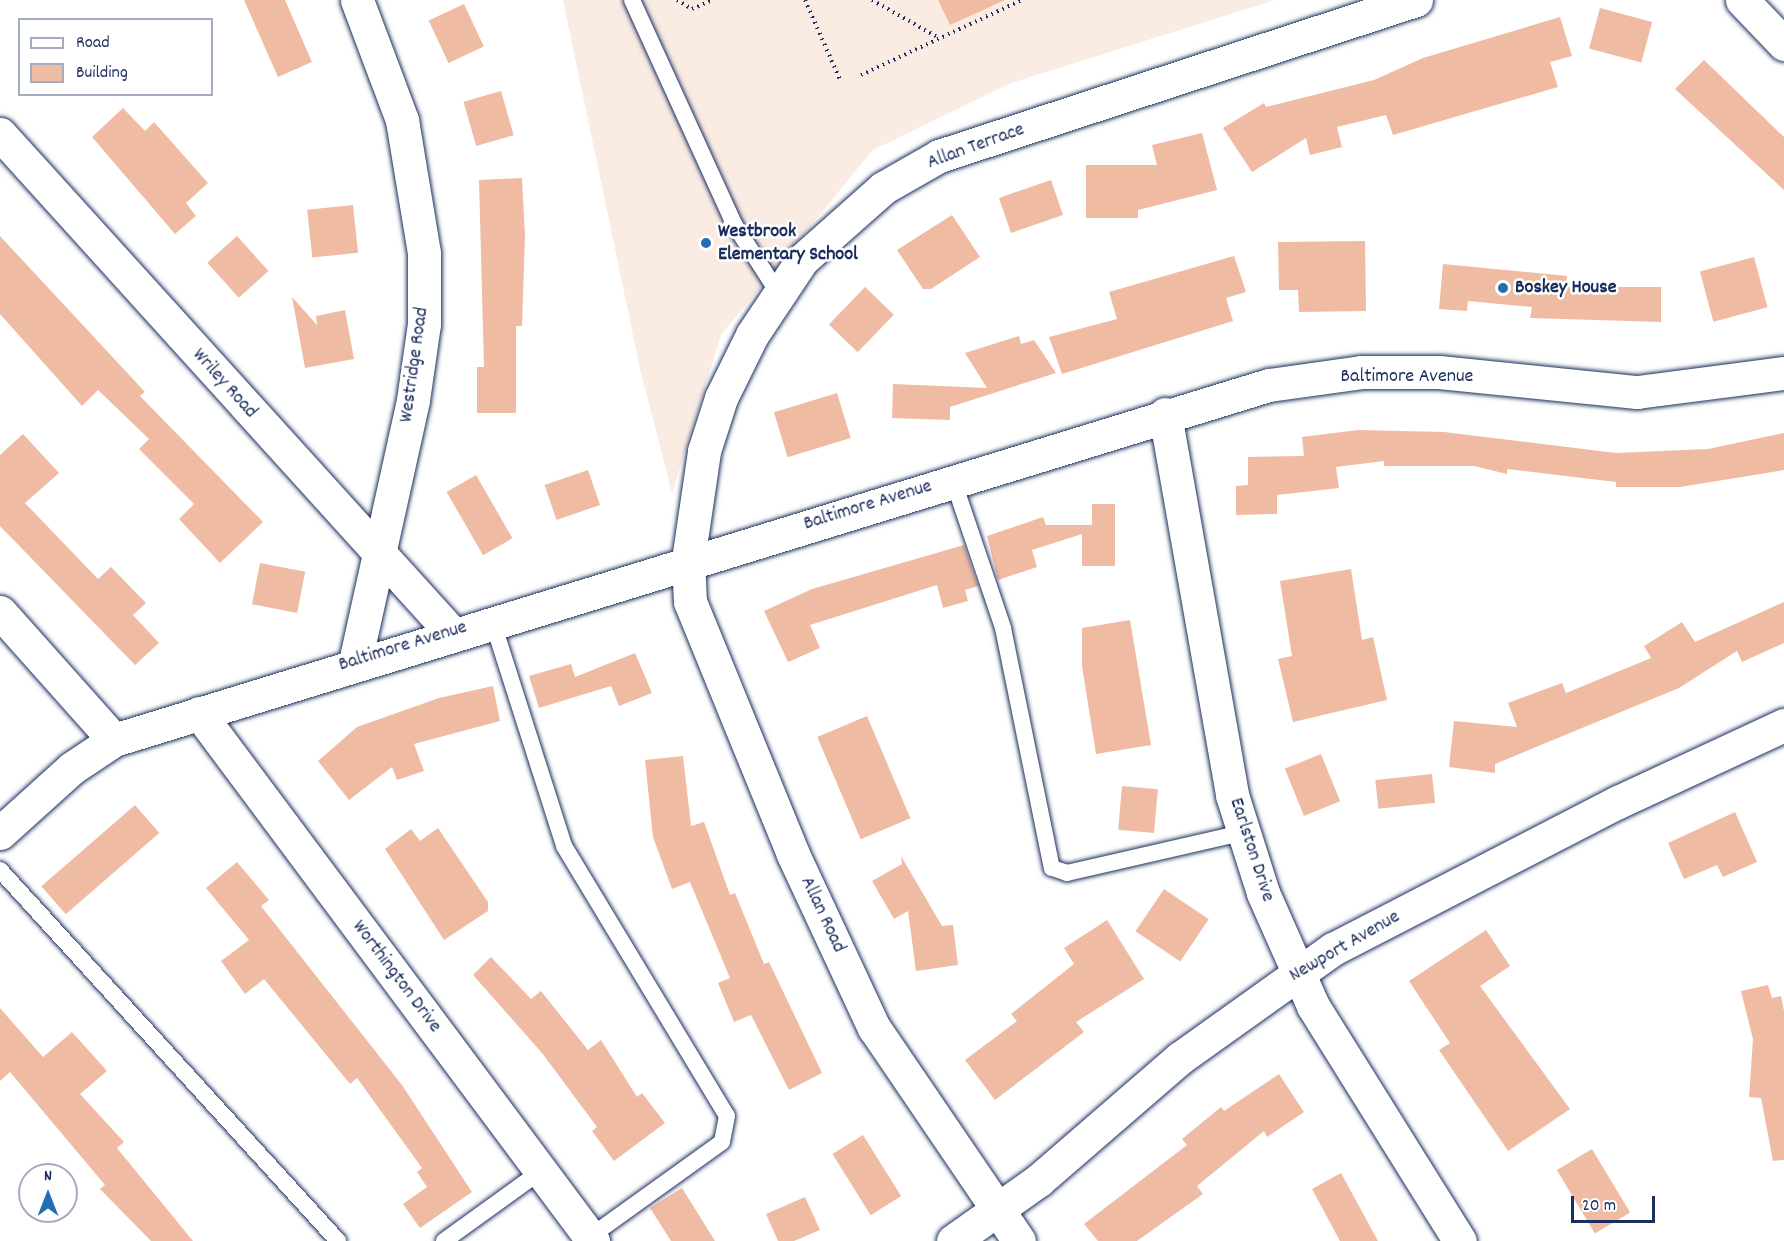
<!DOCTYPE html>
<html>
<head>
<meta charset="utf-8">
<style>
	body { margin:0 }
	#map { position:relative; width:1784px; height:1241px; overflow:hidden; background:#fff; font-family:Dekko,sans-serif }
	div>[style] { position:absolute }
	.built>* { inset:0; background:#faebe3 }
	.building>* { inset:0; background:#f0bba3; transform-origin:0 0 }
	.path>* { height:4px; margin-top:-2px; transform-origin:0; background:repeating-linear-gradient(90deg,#1b2f5e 0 1.5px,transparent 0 6px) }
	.roads { filter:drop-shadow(0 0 2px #1b2f5e) drop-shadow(0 0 2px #1b2f5e) }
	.service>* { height:16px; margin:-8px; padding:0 8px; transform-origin:8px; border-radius:8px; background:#fff }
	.minor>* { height:33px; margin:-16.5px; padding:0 16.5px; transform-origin:16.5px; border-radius:16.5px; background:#fff }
	.dots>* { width:16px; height:16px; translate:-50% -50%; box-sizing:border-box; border:3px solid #fff; border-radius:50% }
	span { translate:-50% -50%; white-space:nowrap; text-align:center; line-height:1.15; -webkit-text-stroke:5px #fff; paint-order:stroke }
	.street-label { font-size:20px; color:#1b2f5e }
	.poi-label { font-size:20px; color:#1b2f5e; font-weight:700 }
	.left { translate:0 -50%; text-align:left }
	.legend { position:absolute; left:18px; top:18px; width:195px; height:78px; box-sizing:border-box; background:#fff; border:2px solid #a4acbf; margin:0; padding:8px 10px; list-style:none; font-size:18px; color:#1b2f5e }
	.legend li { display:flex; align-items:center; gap:12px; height:30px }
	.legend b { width:30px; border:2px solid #a4acbf }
	.north { position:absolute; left:18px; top:1163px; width:60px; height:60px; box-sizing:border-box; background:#fff; border:2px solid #a4acbf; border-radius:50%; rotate:0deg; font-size:16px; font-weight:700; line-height:24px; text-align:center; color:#1b2f5e }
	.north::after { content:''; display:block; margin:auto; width:21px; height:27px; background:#1f6fb2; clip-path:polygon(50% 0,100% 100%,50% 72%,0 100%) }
	.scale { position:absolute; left:1571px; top:1196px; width:84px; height:27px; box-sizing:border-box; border:3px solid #1b2f5e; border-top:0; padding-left:8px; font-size:18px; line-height:21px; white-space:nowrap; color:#1b2f5e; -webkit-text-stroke:4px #fff; paint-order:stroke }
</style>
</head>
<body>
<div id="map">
	<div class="built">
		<i style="clip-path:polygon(563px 0,1275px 0,1011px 83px,873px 150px,721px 335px,672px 493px,640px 369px)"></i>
	</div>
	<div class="building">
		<i style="clip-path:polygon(244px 0,285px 0,312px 62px,278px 77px)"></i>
		<i style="clip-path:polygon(938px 0,1005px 0,950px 25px)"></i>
		<i style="left:464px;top:4px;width:47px;height:39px;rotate:65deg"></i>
		<i style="left:1600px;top:8px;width:54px;height:42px;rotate:15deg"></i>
		<i style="clip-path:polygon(1560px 17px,1572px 56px,1550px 62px,1558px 87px,1393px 135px,1386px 115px,1337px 127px,1342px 147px,1310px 155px,1306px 138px,1252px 172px,1223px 128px,1264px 103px,1266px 107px,1374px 80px,1423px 58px)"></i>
		<i style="clip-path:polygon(1704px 60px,1784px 137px,1784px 190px,1675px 89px)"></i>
		<i style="left:501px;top:91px;width:46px;height:39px;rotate:74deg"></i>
		<i style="clip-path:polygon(123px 108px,145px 131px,154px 122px,208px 183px,186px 203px,196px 216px,175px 234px,92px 137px)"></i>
		<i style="clip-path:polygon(1202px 133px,1217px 190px,1138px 210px,1138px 218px,1086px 218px,1086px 165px,1157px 165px,1152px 145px)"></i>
		<i style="clip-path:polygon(522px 178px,525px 236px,522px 326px,516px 326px,516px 413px,477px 413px,477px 367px,484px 367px,479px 180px)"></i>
		<i style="left:1051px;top:180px;width:37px;height:55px;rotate:71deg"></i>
		<i style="left:353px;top:205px;width:48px;height:46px;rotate:84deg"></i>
		<i style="clip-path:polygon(952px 215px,980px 257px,931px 289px,923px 289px,897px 250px)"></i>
		<i style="clip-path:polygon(0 236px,145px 392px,140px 396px,263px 522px,220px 563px,179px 519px,194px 504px,139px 449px,149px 439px,98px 390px,82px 406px,0 314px)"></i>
		<i style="left:237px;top:236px;width:47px;height:40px;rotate:48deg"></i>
		<i style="clip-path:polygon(1365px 241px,1366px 311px,1299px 312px,1298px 290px,1279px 290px,1278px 242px)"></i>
		<i style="clip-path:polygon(1234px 256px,1246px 292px,1226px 298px,1233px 321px,1062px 374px,1049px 337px,1117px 319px,1109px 292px)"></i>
		<i style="left:1754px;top:257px;width:52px;height:56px;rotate:75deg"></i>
		<i style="clip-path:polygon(1443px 264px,1567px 276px,1566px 287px,1661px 287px,1661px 322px,1530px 318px,1532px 307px,1468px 301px,1467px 311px,1439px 309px)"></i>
		<i style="left:865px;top:287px;width:40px;height:52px;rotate:44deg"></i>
		<i style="clip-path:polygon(292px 297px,317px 325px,316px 316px,345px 310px,354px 359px,305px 368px)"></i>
		<i style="clip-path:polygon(1019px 336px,1021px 344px,1034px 340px,1056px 373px,950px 407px,950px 420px,892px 418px,893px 384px,987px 388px,965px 353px)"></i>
		<i style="left:837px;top:393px;width:47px;height:66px;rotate:73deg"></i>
		<i style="clip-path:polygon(1358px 430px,1444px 432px,1616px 453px,1708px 449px,1784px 433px,1784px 470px,1680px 487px,1616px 487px,1616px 482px,1507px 469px,1507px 474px,1474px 466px,1384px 466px,1384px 461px,1336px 467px,1339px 488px,1277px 495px,1277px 514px,1236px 515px,1236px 486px,1248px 485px,1248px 457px,1304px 456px,1302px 437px)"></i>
		<i style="clip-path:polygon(23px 434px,59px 473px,25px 503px,98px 579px,111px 567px,146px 603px,133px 615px,159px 643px,135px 665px,0 526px,0 455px)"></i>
		<i style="left:588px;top:470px;width:37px;height:46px;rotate:71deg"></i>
		<i style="left:476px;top:475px;width:73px;height:34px;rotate:60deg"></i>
		<i style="clip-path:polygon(1092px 504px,1115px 504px,1115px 566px,1082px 566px,1082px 534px,1032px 550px,1037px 567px,998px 580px,987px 536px,1043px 517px,1046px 525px,1092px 525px)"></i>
		<i style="clip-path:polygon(964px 545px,978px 586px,965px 590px,968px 601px,943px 608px,937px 585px,810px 625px,820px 648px,788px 662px,764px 611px,812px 589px)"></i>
		<i style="left:260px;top:563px;width:46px;height:42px;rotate:11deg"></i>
		<i style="clip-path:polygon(1351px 569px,1362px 640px,1373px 637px,1387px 700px,1293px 722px,1278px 659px,1292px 656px,1280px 581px)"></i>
		<i style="clip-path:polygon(1784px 602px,1784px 643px,1742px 662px,1737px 651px,1679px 688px,1495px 764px,1495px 773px,1449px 767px,1454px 721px,1517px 727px,1508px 703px,1562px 683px,1566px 693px,1651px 658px,1644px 646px,1682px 622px,1695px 642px)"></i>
		<i style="clip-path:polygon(1130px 620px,1151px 745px,1096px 754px,1082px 666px,1082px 628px)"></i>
		<i style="clip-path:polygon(635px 653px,652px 693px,619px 706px,611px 686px,539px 708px,529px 676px,571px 664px,575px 677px)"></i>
		<i style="clip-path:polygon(493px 686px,500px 721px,414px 744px,424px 771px,397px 780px,392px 767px,349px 800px,318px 761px,357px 727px,439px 698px)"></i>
		<i style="left:867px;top:716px;width:111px;height:54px;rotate:67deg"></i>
		<i style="left:1321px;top:754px;width:51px;height:39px;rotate:68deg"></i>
		<i style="clip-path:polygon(683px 756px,691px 826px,704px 822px,730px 895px,735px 893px,764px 964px,769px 962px,822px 1073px,789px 1090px,751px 1015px,734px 1022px,718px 983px,730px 978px,690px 882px,672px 889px,653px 837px,645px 760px)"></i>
		<i style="left:1432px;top:774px;width:29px;height:57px;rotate:84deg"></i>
		<i style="left:1122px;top:786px;width:36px;height:44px;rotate:5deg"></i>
		<i style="left:135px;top:805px;width:37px;height:124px;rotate:49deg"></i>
		<i style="clip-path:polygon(1735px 812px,1757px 862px,1723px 877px,1717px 865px,1684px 879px,1668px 843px)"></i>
		<i style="clip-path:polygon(438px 828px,488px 902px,488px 911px,444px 940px,385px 849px,411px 829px,420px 841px)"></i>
		<i style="clip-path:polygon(901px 856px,942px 926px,953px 925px,958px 965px,916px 971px,908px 911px,894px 919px,872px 881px,902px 864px)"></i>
		<i style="clip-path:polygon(237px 862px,269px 900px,261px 906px,402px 1085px,472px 1192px,420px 1228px,403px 1204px,427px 1187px,417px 1172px,422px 1168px,357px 1078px,350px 1084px,264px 979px,245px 994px,221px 961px,249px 940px,206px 888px)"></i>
		<i style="left:1164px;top:889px;width:54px;height:51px;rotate:34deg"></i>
		<i style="clip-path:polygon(1107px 920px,1144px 979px,1076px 1022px,1084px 1032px,995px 1100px,965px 1060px,1017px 1021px,1011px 1014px,1074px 964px,1064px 948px)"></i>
		<i style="clip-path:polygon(1486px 930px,1510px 966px,1480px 986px,1570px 1109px,1508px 1151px,1439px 1050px,1450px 1043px,1409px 981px)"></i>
		<i style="clip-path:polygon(491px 957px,531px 999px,541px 991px,588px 1050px,601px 1040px,637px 1097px,642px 1093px,665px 1123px,614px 1161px,592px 1131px,597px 1127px,542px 1053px,473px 975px)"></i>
		<i style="clip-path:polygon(1768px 985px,1772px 998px,1781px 996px,1784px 1011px,1784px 1160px,1773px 1161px,1761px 1098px,1749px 1097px,1753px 1039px,1741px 991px)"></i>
		<i style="clip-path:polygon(0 1008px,43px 1057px,72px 1032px,107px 1071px,80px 1094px,124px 1142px,117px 1148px,193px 1241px,151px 1241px,100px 1189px,105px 1185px,10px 1072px,0 1081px)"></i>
		<i style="clip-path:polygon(1279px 1074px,1304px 1112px,1267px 1137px,1264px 1131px,1197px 1186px,1203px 1194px,1137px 1241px,1098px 1241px,1084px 1224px,1187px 1145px,1182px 1139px,1221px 1107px,1224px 1111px)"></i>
		<i style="left:863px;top:1135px;width:72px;height:36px;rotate:58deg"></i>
		<i style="left:1592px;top:1149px;width:74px;height:41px;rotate:59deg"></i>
		<i style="clip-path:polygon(1341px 1173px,1378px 1241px,1340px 1241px,1312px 1189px)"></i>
		<i style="clip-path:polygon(682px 1188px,715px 1241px,671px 1241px,650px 1208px)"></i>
		<i style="clip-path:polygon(805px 1197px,820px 1230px,794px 1241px,778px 1241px,766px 1214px)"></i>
	</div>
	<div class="path">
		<i style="left:677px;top:0;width:17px;rotate:31deg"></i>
		<i style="left:692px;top:9px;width:22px;rotate:-24deg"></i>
		<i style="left:805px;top:0;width:90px;rotate:66.3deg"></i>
		<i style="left:872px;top:0;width:77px;rotate:29.6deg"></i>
		<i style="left:861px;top:75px;width:178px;rotate:-25deg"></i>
	</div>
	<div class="roads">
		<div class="service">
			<i style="left:632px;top:0;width:246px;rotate:65.5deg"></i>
			<i style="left:734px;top:224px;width:83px;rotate:57.3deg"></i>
			<i style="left:953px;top:480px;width:156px;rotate:71.3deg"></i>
			<i style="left:1003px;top:628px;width:245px;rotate:78.5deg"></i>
			<i style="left:1052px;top:868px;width:16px;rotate:18deg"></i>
			<i style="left:1067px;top:873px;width:180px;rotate:-12.9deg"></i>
			<i style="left:492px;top:620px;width:237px;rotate:72.3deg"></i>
			<i style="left:564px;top:846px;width:315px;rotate:58.9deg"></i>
			<i style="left:727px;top:1116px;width:26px;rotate:101deg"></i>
			<i style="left:722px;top:1142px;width:163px;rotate:144.3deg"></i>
			<i style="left:0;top:870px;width:502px;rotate:47.66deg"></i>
			<i style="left:444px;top:1241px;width:120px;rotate:-35.8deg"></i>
		</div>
		<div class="minor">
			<i style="left:1742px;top:0;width:61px;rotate:46.3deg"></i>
			<i style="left:0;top:134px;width:672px;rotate:47.84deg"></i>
			<i style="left:1165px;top:414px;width:387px;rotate:80deg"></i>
			<i style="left:1232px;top:795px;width:103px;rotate:72.4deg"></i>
			<i style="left:1263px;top:893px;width:124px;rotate:66.1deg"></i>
			<i style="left:1313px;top:1006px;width:277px;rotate:58deg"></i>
			<i style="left:0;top:612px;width:171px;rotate:48.3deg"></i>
			<i style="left:355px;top:662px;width:268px;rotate:-77.5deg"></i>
			<i style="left:413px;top:400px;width:77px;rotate:-81.8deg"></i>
			<i style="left:424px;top:324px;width:71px;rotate:-90deg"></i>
			<i style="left:424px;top:253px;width:135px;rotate:-99.4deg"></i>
			<i style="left:402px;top:120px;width:128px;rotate:-110.6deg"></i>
			<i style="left:199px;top:713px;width:659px;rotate:53.27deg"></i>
			<i style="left:0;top:833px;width:97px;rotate:-42.1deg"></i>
			<i style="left:72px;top:768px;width:50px;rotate:-33.7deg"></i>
			<i style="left:114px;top:740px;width:1208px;rotate:-17.09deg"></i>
			<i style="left:1269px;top:385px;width:93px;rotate:-8deg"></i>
			<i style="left:1361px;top:372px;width:78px"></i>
			<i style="left:1439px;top:372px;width:199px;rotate:5.8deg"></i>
			<i style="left:1637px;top:392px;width:148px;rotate:-7.4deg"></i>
			<i style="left:953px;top:1241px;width:105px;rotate:-35.3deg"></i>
			<i style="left:1039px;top:1180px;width:186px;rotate:-40.9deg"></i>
			<i style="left:1180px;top:1058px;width:188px;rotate:-35.5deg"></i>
			<i style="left:1333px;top:949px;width:321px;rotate:-27.3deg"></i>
			<i style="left:1618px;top:802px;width:183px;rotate:-24.9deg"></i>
			<i style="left:1019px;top:1241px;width:258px;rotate:-124.2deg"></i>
			<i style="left:874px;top:1028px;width:192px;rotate:-115deg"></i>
			<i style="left:793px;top:854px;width:272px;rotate:-112.2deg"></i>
			<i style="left:690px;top:602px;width:42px;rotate:-92.7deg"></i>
			<i style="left:688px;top:560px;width:110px;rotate:-81.6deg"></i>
			<i style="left:704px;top:451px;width:56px;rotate:-72.2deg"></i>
			<i style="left:721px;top:398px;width:70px;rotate:-63.8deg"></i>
			<i style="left:752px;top:335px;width:90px;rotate:-56.3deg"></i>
			<i style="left:802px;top:260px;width:108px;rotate:-41.6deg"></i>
			<i style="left:883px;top:188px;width:64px;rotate:-29.7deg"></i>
			<i style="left:939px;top:156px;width:502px;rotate:-18.11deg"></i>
		</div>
	</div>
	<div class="dots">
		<i style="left:706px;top:243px;background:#1f6fb2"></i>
		<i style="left:1503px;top:288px;background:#1f6fb2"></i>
	</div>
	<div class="street-label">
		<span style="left:976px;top:147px;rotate:-20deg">Allan Terrace</span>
		<span style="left:415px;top:365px;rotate:-82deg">Westridge Road</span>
		<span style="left:1407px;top:377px">Baltimore Avenue</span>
		<span style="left:224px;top:384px;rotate:48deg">Wriley Road</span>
		<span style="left:868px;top:506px;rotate:-17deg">Baltimore Avenue</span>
		<span style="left:403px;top:647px;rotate:-17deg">Baltimore Avenue</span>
		<span style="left:1251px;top:850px;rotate:72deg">Earlston Drive</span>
		<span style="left:822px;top:915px;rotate:65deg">Allan Road</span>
		<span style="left:1345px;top:947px;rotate:-30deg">Newport Avenue</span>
		<span style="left:396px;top:977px;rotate:53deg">Worthington Drive</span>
	</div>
	<div class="poi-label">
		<span class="left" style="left:718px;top:244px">Westbrook<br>Elementary School</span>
		<span class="left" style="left:1515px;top:288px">Boskey House</span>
	</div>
	<ul class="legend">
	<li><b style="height:8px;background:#fff"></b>Road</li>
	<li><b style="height:16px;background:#f0bba3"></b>Building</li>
	</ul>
	<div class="north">N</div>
	<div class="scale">20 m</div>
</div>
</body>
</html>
